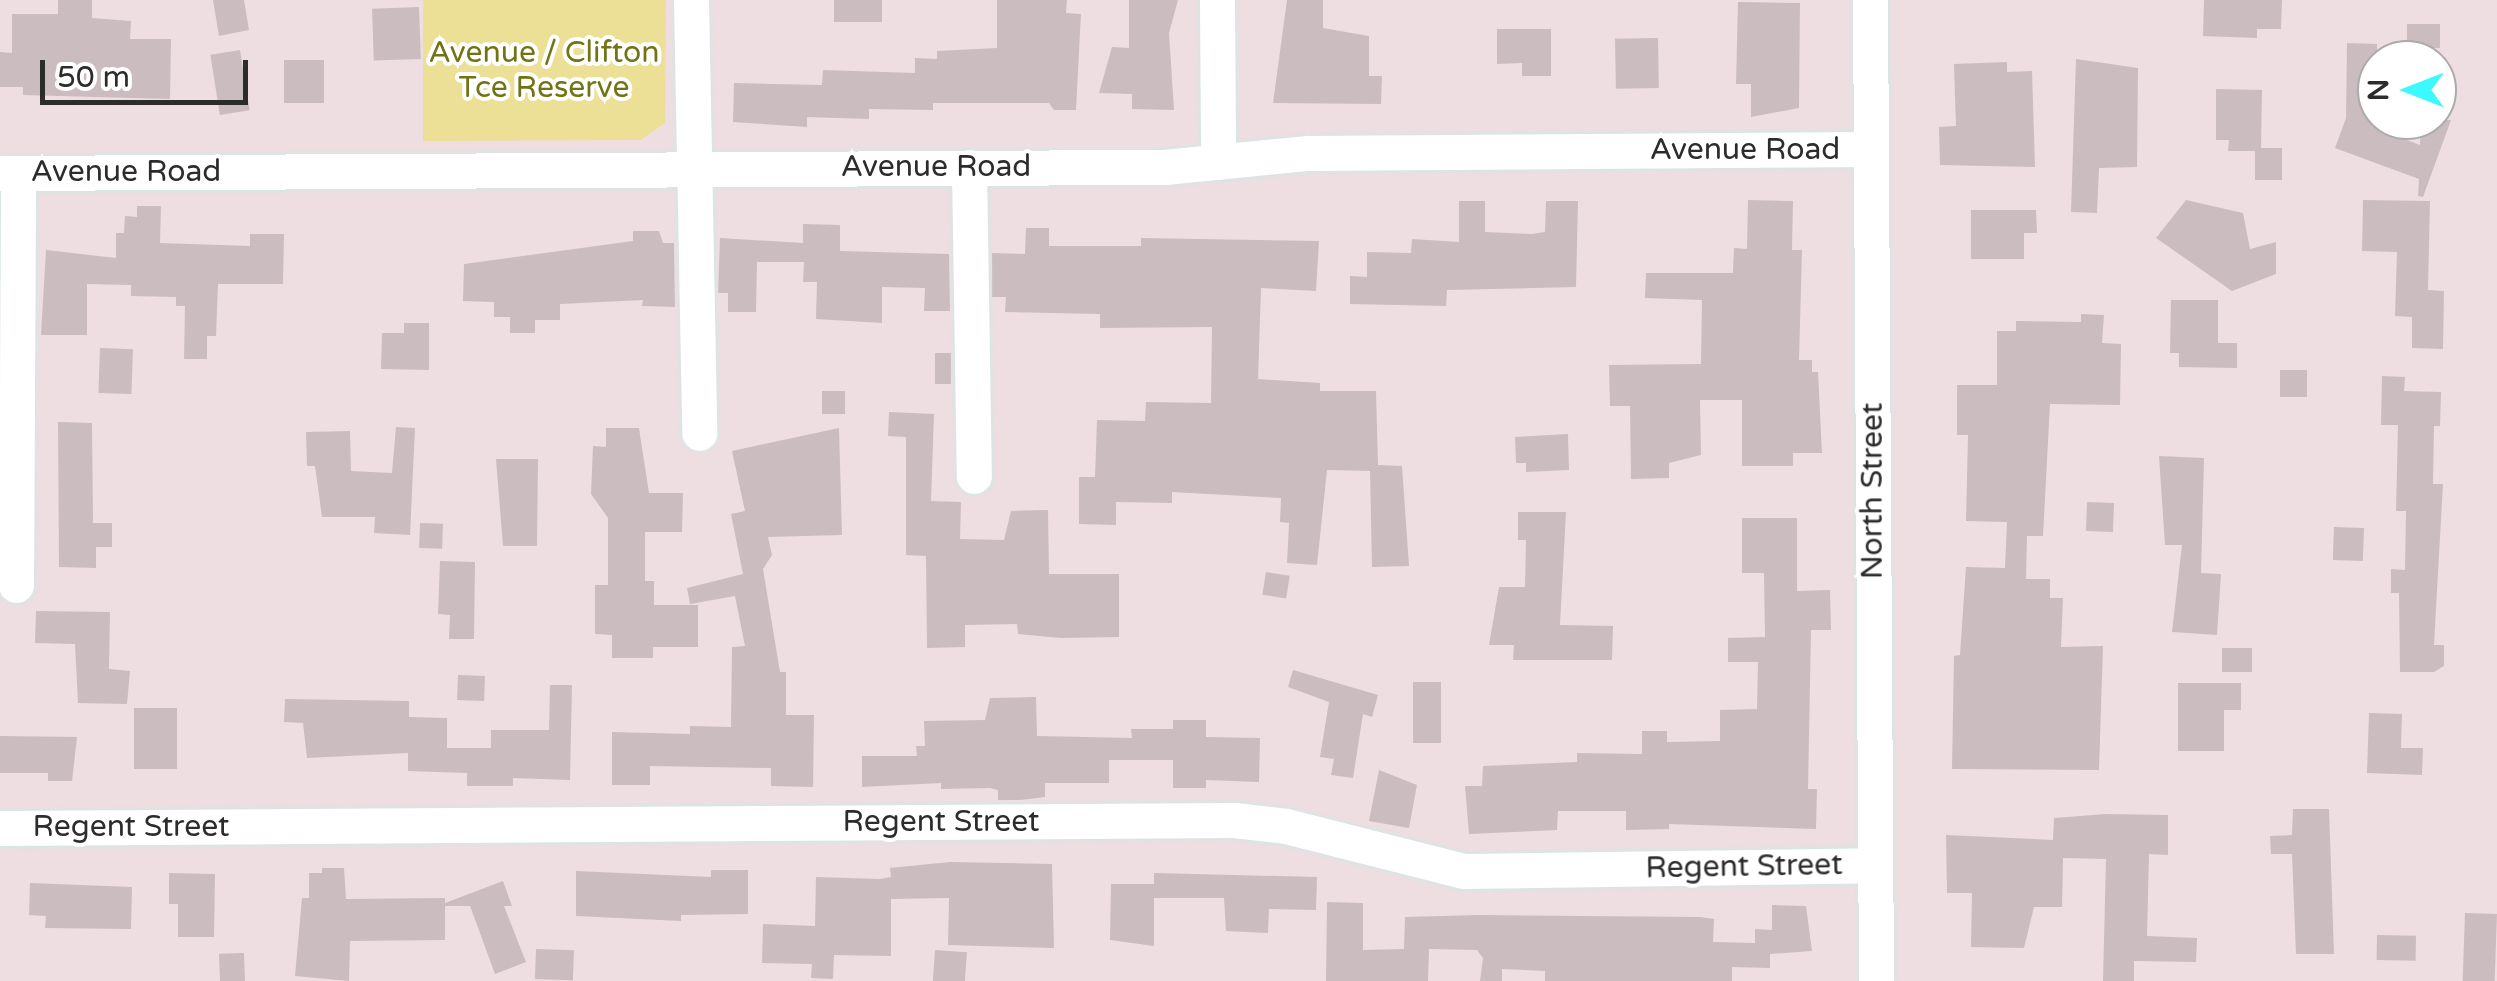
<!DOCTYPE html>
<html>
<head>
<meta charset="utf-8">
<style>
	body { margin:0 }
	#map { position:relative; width:2497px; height:981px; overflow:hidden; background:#efdee1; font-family:"Varela Round",sans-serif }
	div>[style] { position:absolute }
	.green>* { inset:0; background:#ebe095 }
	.building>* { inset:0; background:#cabcbf; transform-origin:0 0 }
	.roads { filter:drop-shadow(0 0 2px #d3e6e6) drop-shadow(0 0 2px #d3e6e6) }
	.minor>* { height:35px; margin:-17.5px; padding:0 17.5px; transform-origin:17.5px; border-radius:17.5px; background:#fff }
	span { translate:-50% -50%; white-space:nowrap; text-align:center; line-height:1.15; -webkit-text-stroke:8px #fff; paint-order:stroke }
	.park-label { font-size:30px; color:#727313 }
	.street-label { font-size:30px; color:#2c2c2c }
	.north { position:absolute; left:2357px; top:40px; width:100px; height:100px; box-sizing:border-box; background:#fff; border:2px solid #ababab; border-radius:50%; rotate:270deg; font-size:28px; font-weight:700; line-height:40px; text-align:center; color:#2c2c2c }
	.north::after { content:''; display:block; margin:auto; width:35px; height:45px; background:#3bfaff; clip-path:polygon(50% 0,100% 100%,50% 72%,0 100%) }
	.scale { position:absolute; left:40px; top:60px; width:208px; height:45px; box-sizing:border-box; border:5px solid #2c2c2c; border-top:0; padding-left:12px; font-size:30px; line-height:35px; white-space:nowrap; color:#2c2c2c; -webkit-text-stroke:8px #fff; paint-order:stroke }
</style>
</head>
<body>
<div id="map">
	<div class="green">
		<i style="clip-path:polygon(423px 0,666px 0,665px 123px,641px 140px,423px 141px)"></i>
	</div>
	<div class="building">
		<i style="clip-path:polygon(58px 0,92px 0,92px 18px,131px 21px,130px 39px,171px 39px,170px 99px,23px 95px,23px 87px,0 87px,0 52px,12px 53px,12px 14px,58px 14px)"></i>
		<i style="clip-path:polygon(213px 0,244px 0,249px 30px,219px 36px)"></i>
		<i style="left:834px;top:0;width:48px;height:22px"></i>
		<i style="clip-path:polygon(997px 0,1067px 0,1066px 13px,1081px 14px,1076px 110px,1054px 110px,1049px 103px,933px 103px,933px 110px,869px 109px,869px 119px,807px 117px,807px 127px,733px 122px,734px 83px,822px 85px,823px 70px,915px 73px,915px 58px,937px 59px,937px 51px,997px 48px)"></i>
		<i style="clip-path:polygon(1129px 0,1178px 0,1169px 33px,1174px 110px,1132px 109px,1132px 94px,1099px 93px,1112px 47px,1129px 48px)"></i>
		<i style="clip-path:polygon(1287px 0,1323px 0,1323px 28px,1369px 36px,1369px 76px,1382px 76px,1381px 104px,1273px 103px)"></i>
		<i style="clip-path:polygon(2204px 0,2282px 0,2281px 29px,2257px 29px,2257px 38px,2203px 36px)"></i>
		<i style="clip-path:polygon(1738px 2px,1800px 3px,1799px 108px,1751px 117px,1751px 84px,1736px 84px)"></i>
		<i style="left:419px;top:7px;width:52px;height:47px;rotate:88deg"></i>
		<i style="left:2407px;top:24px;width:33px;height:24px"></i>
		<i style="clip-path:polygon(1497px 29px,1551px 29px,1551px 76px,1522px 76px,1522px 63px,1497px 64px)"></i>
		<i style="left:1658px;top:38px;width:50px;height:43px;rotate:89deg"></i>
		<i style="clip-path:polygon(2347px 43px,2377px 44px,2377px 129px,2420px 145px,2421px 120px,2451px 120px,2423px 197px,2418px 196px,2419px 179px,2335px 148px,2346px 118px)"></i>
		<i style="left:240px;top:50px;width:61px;height:30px;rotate:81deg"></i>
		<i style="clip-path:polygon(2076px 59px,2138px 68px,2137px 167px,2099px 168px,2097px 213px,2071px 212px)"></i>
		<i style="left:284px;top:60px;width:40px;height:43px"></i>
		<i style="clip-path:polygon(2007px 62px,2007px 72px,2032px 71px,2035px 167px,1940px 165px,1939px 127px,1956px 126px,1954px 64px)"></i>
		<i style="clip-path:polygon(2216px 89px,2262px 90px,2261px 148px,2282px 148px,2282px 180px,2255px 180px,2255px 151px,2228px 151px,2229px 140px,2216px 140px)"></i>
		<i style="clip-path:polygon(1748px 200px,1793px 201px,1792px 250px,1802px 250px,1799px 360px,1812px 360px,1812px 372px,1818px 372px,1822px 453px,1793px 453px,1793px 466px,1742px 466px,1742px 400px,1700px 400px,1701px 455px,1669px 463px,1669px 478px,1631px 479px,1630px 406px,1610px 406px,1609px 365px,1701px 364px,1702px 300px,1645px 298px,1646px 273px,1733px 273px,1734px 248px,1747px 249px)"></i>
		<i style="clip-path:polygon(2186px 200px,2243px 213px,2250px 249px,2276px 242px,2276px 274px,2232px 291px,2156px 238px)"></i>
		<i style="clip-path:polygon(2363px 200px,2430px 201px,2428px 290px,2444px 291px,2443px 349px,2412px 348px,2412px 317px,2395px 316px,2397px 252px,2362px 251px)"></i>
		<i style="clip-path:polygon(1459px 201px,1485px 201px,1485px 232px,1532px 234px,1545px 232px,1546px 201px,1578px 201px,1576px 287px,1447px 290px,1446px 306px,1350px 304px,1350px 276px,1367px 277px,1367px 252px,1411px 253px,1412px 239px,1459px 242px)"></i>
		<i style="clip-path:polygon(137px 206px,161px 206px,160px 243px,250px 246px,250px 234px,284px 234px,283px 284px,218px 284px,216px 336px,207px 336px,207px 359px,184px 359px,185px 306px,176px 306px,176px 297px,131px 296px,131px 285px,87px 284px,87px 335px,41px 335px,46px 250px,116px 258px,116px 233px,124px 233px,125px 216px,137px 217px)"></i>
		<i style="clip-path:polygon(1971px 210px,2036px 210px,2037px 233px,2024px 233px,2024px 259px,1971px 259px)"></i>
		<i style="clip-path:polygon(803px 224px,840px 225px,840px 251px,949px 254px,950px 311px,924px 311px,925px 288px,882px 287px,882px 323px,816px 319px,817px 282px,803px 282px,804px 262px,757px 262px,756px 312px,728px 312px,728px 293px,718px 293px,720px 238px,803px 243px)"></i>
		<i style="clip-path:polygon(1026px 228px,1049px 228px,1049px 246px,1141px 246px,1141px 238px,1319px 241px,1316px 291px,1261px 288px,1258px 379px,1320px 383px,1320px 391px,1376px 391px,1378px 465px,1402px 466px,1409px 566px,1372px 567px,1370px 471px,1327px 470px,1317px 565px,1287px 563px,1289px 523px,1280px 522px,1281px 498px,1172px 492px,1172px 503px,1116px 502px,1116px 525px,1079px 524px,1079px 477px,1095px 477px,1097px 420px,1145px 421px,1146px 402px,1211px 403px,1212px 327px,1100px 328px,1100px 314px,1005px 312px,1006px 297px,992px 297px,992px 253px,1025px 254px)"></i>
		<i style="clip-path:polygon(633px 231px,659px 231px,663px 243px,674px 243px,675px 307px,642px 306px,643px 300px,560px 304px,560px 320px,535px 320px,535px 333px,510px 333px,510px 317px,494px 317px,494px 302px,463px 301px,464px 264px,633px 241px)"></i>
		<i style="clip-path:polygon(2171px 300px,2218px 300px,2218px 343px,2237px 343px,2237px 368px,2179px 367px,2179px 353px,2170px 353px)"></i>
		<i style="clip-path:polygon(2081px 314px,2104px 315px,2102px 343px,2121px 344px,2120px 405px,2050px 404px,2043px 536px,2027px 536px,2026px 579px,2050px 579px,2050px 598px,2063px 598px,2061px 647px,2103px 646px,2099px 770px,1952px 769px,1954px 656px,1960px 655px,1966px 567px,2005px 568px,2007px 522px,1966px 521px,1968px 435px,1957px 435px,1957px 385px,1997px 385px,1997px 331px,2016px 331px,2016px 321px,2081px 322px)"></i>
		<i style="clip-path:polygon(404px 323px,429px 323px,429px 370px,381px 369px,382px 333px,404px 333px)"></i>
		<i style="left:100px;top:348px;width:33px;height:45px;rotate:2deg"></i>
		<i style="left:951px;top:353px;width:31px;height:16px;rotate:90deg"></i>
		<i style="left:2280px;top:370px;width:27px;height:27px"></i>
		<i style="clip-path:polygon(2382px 376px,2405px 377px,2404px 391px,2441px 392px,2440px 426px,2434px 426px,2433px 484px,2443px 484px,2434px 645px,2444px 645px,2444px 666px,2434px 672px,2400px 672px,2399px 593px,2391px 593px,2391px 569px,2405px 570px,2406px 511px,2396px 511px,2398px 425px,2381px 425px)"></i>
		<i style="left:822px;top:391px;width:23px;height:23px"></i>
		<i style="clip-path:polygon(889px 412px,934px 414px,931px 501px,961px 502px,960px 539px,1004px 540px,1011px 511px,1048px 510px,1049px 574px,1119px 574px,1119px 637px,1061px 638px,1018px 634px,1017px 624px,965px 625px,965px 647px,927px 648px,926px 556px,906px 555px,906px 437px,888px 436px)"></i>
		<i style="clip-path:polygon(58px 422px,92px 423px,93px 523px,112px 523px,112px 547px,96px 547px,96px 568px,59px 567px)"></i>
		<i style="clip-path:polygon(396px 427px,415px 428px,410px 535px,374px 533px,375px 517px,322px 517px,315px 466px,307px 466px,306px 432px,350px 431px,351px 471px,392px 473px)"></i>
		<i style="clip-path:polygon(606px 428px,639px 428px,649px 493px,683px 493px,682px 532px,645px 532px,645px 581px,654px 581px,654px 605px,698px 605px,698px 647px,653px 647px,653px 658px,612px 658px,612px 635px,595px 634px,595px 585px,608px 585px,608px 518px,591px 494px,593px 446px,606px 447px)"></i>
		<i style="clip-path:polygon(839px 428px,842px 535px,768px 537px,772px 555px,763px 569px,780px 672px,786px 672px,786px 715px,814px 715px,813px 787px,771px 786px,771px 768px,650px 766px,650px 785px,612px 785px,612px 732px,690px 734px,690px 726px,731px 727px,732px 647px,745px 646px,735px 596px,690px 604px,687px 588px,743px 574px,731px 514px,745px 511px,732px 451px)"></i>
		<i style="clip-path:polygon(1568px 434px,1569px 470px,1526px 472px,1526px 463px,1516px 463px,1515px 437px)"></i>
		<i style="clip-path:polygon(2159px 456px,2204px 458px,2201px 573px,2221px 574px,2217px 635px,2172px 632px,2182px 545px,2165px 545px)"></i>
		<i style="clip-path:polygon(496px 459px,538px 459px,537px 546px,503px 546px)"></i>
		<i style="left:2087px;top:502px;width:27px;height:29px;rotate:2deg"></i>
		<i style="clip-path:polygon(1518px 512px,1566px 512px,1560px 625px,1613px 626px,1612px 660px,1513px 660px,1514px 645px,1489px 645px,1499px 587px,1525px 587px,1526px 540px,1518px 540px)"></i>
		<i style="clip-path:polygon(1742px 518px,1797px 518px,1797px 591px,1830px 590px,1831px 630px,1811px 630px,1808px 789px,1817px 789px,1816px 829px,1669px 824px,1669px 829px,1626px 830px,1626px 811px,1558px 811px,1557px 830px,1469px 834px,1465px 786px,1482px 786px,1483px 766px,1577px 762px,1577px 753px,1642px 754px,1642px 731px,1667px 731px,1667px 742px,1720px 741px,1720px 710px,1757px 709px,1758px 662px,1728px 662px,1728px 638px,1765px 637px,1764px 573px,1742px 573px)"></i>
		<i style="left:420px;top:523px;width:23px;height:25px;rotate:2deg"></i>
		<i style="left:2334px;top:527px;width:30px;height:33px;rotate:2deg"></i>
		<i style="clip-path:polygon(440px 561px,475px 562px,474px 639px,449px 639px,450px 615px,438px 614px)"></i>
		<i style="left:1266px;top:572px;width:24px;height:23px;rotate:9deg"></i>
		<i style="clip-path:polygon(36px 611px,110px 612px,109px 669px,130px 671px,127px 704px,78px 703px,75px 644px,35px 643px)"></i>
		<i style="left:2222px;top:648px;width:30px;height:24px"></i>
		<i style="clip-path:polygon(1293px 670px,1378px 695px,1372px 717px,1363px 714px,1353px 778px,1331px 775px,1334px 759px,1320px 757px,1329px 702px,1288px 687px)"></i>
		<i style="left:458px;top:675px;width:27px;height:25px;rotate:2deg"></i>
		<i style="left:1413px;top:682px;width:28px;height:61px"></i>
		<i style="clip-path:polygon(2178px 683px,2241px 683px,2241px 710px,2224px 710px,2224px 751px,2178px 751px)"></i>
		<i style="clip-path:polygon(550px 685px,572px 685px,570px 780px,513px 778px,513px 786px,467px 786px,467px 773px,408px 771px,408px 753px,307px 758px,303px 723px,284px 722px,285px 699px,409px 701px,409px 717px,447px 718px,447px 748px,491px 748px,491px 730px,549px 730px)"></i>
		<i style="clip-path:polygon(1036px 697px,1037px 736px,1132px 738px,1131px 729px,1173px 729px,1173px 720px,1206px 720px,1206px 737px,1260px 738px,1259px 782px,1206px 780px,1206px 788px,1173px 788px,1173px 760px,1109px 760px,1109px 783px,1045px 783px,1045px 797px,1021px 800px,998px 800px,998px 790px,990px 788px,941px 789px,941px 783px,862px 787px,862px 756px,917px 756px,916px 746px,925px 746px,924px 721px,985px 720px,990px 698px)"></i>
		<i style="left:134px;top:708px;width:43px;height:61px"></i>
		<i style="clip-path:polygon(2369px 713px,2402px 714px,2401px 748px,2423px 748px,2422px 775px,2367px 773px)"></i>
		<i style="clip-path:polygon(0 736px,77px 737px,72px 781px,48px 781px,48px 773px,0 773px)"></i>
		<i style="clip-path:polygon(1379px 770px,1417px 785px,1409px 828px,1369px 821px)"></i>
		<i style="clip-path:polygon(2293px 809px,2329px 809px,2334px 954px,2296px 954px,2292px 854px,2271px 854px,2270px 836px,2292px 835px)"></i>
		<i style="clip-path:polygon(2106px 814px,2168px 815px,2168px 855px,2149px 854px,2147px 936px,2197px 938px,2196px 962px,2134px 961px,2134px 981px,2103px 981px,2106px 859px,2063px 858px,2062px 907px,2034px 907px,2024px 948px,1971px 947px,1972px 893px,1947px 893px,1946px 835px,2053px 840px,2054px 818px)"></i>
		<i style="clip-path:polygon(950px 862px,1052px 864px,1054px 948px,948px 945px,949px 898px,891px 899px,891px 956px,834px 955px,833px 979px,811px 978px,812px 964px,762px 963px,763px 924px,815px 926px,816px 877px,880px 879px,891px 877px,890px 868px)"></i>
		<i style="clip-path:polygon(322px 868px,344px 868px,346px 899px,445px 898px,445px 903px,503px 881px,512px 906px,504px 906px,526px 962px,495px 974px,470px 906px,445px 906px,445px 940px,350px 941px,349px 981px,295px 976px,302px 898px,309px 898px,309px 873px,322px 873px)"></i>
		<i style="clip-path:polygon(711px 870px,748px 870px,748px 914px,681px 915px,681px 921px,576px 916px,576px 871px,711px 877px)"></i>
		<i style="clip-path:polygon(169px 873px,215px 874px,214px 937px,178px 937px,178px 904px,169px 904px)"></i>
		<i style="clip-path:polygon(1154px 873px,1317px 877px,1316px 910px,1269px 909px,1268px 933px,1226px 931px,1224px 898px,1154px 898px,1154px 946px,1110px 940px,1111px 884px,1154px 884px)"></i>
		<i style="clip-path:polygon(30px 883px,132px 887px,131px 929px,45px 928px,46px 916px,29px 915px)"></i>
		<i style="clip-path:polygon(1327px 902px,1363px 903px,1363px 950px,1404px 949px,1405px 917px,1479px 915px,1700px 917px,1714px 919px,1713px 942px,1755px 943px,1755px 929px,1772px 930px,1772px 905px,1806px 906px,1812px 951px,1770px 954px,1770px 968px,1732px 967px,1732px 981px,1545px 981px,1545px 971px,1502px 969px,1502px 981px,1480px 981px,1483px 958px,1477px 950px,1429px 949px,1428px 981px,1326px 981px)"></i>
		<i style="left:2465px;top:913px;width:32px;height:68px;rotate:2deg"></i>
		<i style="left:2377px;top:935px;width:39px;height:25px;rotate:1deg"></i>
		<i style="left:536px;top:949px;width:38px;height:30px;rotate:2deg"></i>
		<i style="left:935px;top:950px;width:32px;height:31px;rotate:4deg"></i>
		<i style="left:244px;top:953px;width:28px;height:25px;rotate:88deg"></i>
	</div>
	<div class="roads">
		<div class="minor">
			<i style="left:691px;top:0;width:433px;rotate:88.9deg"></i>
			<i style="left:1217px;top:0;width:162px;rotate:89.6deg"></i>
			<i style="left:1870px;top:0;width:981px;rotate:89.65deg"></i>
			<i style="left:969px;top:167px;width:309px;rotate:89.1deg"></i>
			<i style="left:0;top:173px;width:1164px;rotate:-0.3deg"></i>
			<i style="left:1164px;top:167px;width:145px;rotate:-5.6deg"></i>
			<i style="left:1308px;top:153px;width:563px;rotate:-0.41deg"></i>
			<i style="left:16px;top:585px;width:412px;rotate:-89.7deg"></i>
			<i style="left:0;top:828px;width:1234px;rotate:-0.37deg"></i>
			<i style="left:1234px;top:820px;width:52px;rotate:6.6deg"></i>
			<i style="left:1286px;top:826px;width:184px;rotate:14.2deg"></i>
			<i style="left:1464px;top:871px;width:411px;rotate:-0.8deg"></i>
		</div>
	</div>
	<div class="park-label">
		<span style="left:544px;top:70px">Avenue / Clifton<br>Tce Reserve</span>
	</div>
	<div class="street-label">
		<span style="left:1745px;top:150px">Avenue Road</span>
		<span style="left:936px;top:167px">Avenue Road</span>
		<span style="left:126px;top:172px">Avenue Road</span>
		<span style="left:1873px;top:491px;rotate:-90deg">North Street</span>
		<span style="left:941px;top:822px">Regent Street</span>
		<span style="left:131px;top:827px">Regent Street</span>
		<span style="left:1744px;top:867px;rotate:-1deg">Regent Street</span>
	</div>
	<div class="north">N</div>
	<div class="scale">50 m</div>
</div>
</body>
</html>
